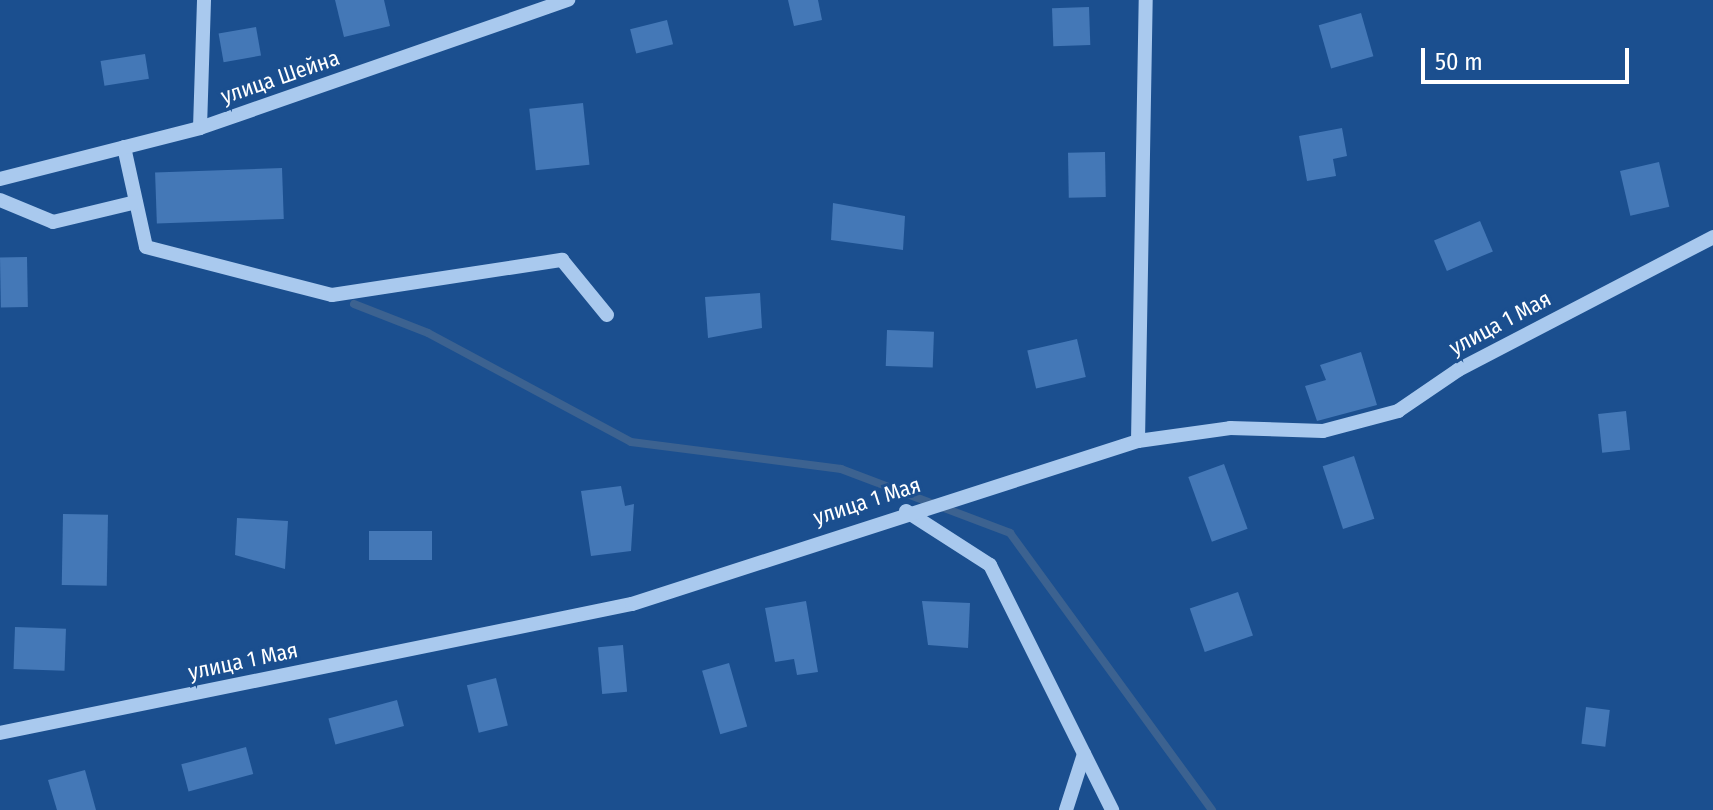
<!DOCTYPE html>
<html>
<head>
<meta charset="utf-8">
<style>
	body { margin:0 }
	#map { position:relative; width:1713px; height:810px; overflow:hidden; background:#1b4f8f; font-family:"Fira Sans Condensed",sans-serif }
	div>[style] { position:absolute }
	.stream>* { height:8px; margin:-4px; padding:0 4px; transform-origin:4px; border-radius:4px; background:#3c6290 }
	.building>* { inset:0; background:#4478b7; transform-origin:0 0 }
	.minor>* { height:14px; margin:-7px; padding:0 7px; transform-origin:7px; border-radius:7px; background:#a9c9ee }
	span { translate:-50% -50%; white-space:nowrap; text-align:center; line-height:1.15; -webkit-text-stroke:6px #1b4f8f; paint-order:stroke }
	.street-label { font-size:22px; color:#fff }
	.scale { position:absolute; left:1421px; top:48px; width:208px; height:36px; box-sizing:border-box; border:4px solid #fff; border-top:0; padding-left:10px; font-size:24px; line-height:28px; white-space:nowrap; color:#fff; -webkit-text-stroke:6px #1b4f8f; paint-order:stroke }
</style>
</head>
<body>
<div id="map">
	<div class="stream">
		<i style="left:354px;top:304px;width:79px;rotate:21.4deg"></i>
		<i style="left:428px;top:333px;width:230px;rotate:28.2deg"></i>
		<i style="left:631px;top:442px;width:212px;rotate:7.3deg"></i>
		<i style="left:841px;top:469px;width:181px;rotate:20.7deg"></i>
		<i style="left:1010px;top:533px;width:343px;rotate:53.9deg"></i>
	</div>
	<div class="building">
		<i style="clip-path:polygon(335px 0,384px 0,390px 26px,344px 37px)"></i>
		<i style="clip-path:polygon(788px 0,818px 0,822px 20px,794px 26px)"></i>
		<i style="left:1089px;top:7px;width:38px;height:37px;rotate:88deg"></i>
		<i style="left:1361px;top:13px;width:45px;height:44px;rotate:74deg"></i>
		<i style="left:667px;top:20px;width:25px;height:38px;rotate:76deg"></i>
		<i style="left:256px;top:27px;width:29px;height:38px;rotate:80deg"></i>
		<i style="left:145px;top:54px;width:25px;height:45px;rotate:81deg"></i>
		<i style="left:583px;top:103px;width:62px;height:54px;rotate:84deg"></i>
		<i style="clip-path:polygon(1342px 128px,1347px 156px,1333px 159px,1336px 176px,1307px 181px,1299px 136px)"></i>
		<i style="left:1105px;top:152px;width:45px;height:37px;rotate:89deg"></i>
		<i style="left:1659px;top:162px;width:46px;height:40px;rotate:77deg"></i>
		<i style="left:282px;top:168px;width:51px;height:127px;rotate:88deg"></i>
		<i style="clip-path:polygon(833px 203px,905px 216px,903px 250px,831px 240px)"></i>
		<i style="left:1480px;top:221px;width:33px;height:50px;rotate:67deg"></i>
		<i style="left:27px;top:257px;width:50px;height:27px;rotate:89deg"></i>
		<i style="clip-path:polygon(760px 293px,762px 328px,708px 338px,705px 297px)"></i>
		<i style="left:887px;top:330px;width:47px;height:36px;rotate:2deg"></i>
		<i style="left:1077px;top:339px;width:39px;height:51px;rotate:77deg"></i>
		<i style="clip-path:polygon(1361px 352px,1377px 405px,1317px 421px,1305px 386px,1326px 380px,1320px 365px)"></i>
		<i style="left:1626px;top:411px;width:39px;height:28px;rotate:84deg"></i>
		<i style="left:1354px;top:456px;width:66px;height:33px;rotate:72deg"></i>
		<i style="left:1224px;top:464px;width:69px;height:38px;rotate:70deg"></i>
		<i style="clip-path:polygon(621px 486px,625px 506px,634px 504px,631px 551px,591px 556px,581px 491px)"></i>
		<i style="left:63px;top:514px;width:45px;height:71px;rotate:1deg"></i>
		<i style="clip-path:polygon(237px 518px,288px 521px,285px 569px,235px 555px)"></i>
		<i style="left:369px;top:531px;width:63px;height:29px"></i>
		<i style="left:1238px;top:592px;width:46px;height:51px;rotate:71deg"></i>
		<i style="clip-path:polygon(806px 601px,818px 672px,797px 675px,794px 659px,775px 662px,765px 608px)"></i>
		<i style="clip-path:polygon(922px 601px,970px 603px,968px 648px,928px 645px)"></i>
		<i style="left:15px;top:627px;width:51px;height:42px;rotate:2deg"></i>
		<i style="left:623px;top:645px;width:47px;height:25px;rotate:85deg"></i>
		<i style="left:729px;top:663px;width:66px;height:28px;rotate:74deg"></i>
		<i style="left:496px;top:678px;width:49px;height:30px;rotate:76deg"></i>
		<i style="left:397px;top:700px;width:27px;height:71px;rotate:75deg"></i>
		<i style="left:1586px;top:707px;width:24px;height:37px;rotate:7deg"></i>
		<i style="left:246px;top:747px;width:28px;height:67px;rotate:75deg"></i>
		<i style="clip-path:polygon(85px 770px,96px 810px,57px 810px,48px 780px)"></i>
	</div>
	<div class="minor">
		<i style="left:200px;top:128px;width:128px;rotate:-88.2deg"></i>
		<i style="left:124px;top:147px;width:102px;rotate:77.6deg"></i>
		<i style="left:146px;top:247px;width:192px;rotate:14.5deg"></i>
		<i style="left:332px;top:295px;width:233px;rotate:-8.7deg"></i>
		<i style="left:562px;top:260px;width:71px;rotate:50.7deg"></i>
		<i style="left:0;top:179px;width:206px;rotate:-14.3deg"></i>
		<i style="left:200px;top:128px;width:390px;rotate:-19.2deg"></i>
		<i style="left:0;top:200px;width:57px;rotate:22.5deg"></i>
		<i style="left:53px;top:222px;width:85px;rotate:-13.5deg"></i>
		<i style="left:1138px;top:441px;width:441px;rotate:-89deg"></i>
		<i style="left:906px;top:511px;width:100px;rotate:32.7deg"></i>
		<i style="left:990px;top:565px;width:274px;rotate:63.5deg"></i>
		<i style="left:0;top:733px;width:645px;rotate:-11.54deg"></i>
		<i style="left:632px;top:604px;width:532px;rotate:-17.86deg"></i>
		<i style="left:1138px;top:441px;width:93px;rotate:-8deg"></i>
		<i style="left:1230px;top:428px;width:93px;rotate:1.8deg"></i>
		<i style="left:1323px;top:431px;width:78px;rotate:-14.9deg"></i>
		<i style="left:1398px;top:411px;width:73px;rotate:-34.3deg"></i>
		<i style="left:1458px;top:370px;width:288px;rotate:-27.5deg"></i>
		<i style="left:1066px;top:810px;width:59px;rotate:-72.2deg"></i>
	</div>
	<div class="street-label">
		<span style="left:280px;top:77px;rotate:-19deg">улица Шейна</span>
		<span style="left:1500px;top:323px;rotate:-28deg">улица 1 Мая</span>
		<span style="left:867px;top:501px;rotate:-18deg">улица 1 Мая</span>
		<span style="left:243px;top:661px;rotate:-12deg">улица 1 Мая</span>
	</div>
	<div class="scale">50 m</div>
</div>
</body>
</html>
